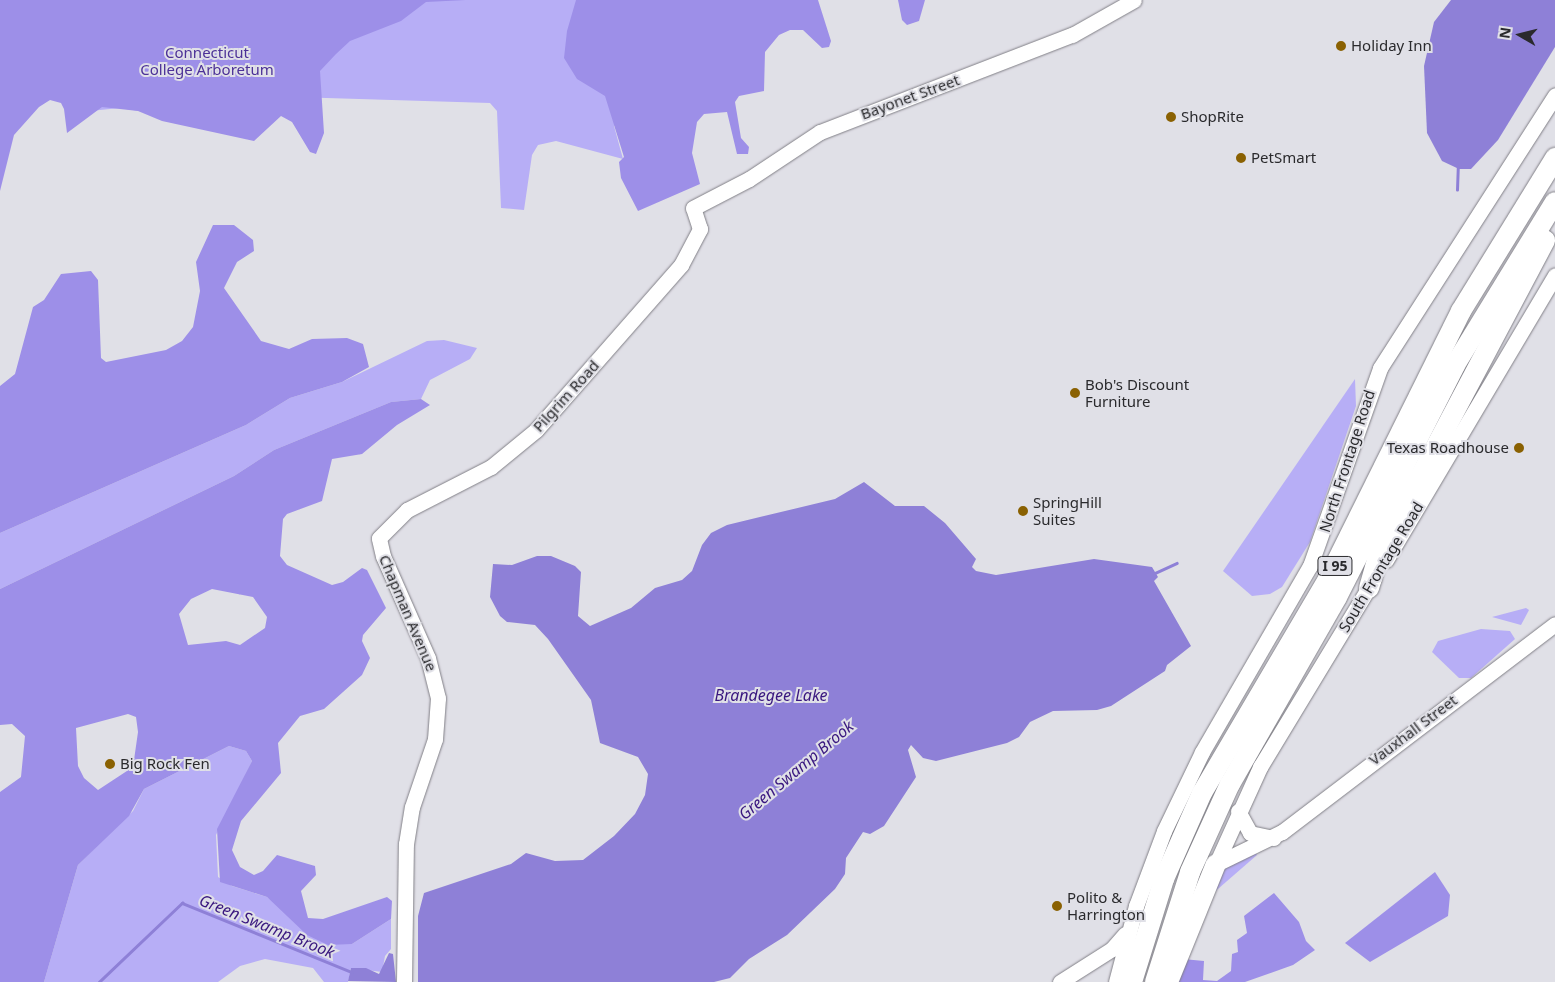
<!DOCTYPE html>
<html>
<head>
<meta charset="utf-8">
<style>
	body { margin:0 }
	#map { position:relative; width:1555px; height:982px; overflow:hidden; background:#e0e0e7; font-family:"Noto Sans",sans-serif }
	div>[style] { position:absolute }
	.green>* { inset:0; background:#b7aef6 }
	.forest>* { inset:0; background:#9d8fe8 }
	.water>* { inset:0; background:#8e80d7 }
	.stream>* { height:2.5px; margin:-1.25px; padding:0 1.25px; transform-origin:1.25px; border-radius:1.25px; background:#8e80d7 }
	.roads { filter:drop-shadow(0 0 1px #807f86) drop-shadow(0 0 1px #807f86) }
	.secondary>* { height:15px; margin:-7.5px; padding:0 7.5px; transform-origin:7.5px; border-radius:7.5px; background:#fff }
	.highway>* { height:20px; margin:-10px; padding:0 10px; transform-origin:10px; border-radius:10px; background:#fff }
	.dots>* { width:14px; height:14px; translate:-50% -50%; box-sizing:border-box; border:2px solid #e0e0e7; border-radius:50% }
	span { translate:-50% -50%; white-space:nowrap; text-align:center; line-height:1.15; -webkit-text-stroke:4px #e0e0e7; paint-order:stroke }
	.shield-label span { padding:1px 4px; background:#e0e0e7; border:1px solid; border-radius:4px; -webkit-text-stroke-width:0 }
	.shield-label { font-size:14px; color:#2a2a2d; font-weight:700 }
	.poi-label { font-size:15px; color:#2a2a2d }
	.left { translate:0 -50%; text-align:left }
	.right { translate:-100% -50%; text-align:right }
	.park-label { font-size:15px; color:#4c3197 }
	.street-label { font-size:15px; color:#2a2a2d }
	.water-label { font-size:16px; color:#39177f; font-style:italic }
	.north { position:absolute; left:1495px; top:10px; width:50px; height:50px; -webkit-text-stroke:4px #e0e0e7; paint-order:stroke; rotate:278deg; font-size:14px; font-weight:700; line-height:20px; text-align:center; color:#2a2a2d }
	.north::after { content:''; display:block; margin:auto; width:18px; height:22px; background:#2a2a2d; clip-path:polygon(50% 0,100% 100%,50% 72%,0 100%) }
</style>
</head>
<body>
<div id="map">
	<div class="green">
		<i style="clip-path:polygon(0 0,748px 0,614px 126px,623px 159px,556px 141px,538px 145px,532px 155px,524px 210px,501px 208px,497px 111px,490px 103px,261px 96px,177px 117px,120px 108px,70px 113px,70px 96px,20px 106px)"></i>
		<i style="clip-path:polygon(444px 340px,477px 348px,470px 359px,430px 380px,421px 399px,391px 402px,274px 450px,234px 476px,0 589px,0 533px,246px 425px,290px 398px,342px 382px,427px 341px)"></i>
		<i style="clip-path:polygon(1355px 379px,1356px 406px,1310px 542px,1282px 587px,1270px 594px,1252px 596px,1223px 571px)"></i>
		<i style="clip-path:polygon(1526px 608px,1529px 610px,1521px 625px,1492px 617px)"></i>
		<i style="clip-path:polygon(1481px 629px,1510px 631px,1515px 639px,1471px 678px,1459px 678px,1432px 652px,1438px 641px)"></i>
		<i style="clip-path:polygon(229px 746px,246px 751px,252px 761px,216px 835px,218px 877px,232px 886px,267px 897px,286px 912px,352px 944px,391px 919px,391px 949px,385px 956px,382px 972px,351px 968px,348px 982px,324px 982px,313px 968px,265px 959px,240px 966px,218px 982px,44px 982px,78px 865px,133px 811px,144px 789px)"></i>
		<i style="clip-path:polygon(1255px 850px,1257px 855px,1211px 895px,1217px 875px,1230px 863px)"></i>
	</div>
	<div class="forest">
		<i style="clip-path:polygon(0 0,466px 0,426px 2px,401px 21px,350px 41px,336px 54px,320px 71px,324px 133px,316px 154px,310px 152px,292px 122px,281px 116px,254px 141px,162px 121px,138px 111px,102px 107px,67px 133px,64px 109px,61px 103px,50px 100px,39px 107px,14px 135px,0 191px)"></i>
		<i style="clip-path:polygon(576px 0,818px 0,831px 41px,829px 47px,822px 48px,803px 30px,790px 30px,779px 35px,765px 52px,764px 91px,739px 96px,735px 102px,741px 138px,749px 147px,748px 154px,737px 154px,727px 112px,704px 114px,697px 122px,692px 153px,700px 184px,638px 211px,621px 178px,619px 162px,624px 157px,605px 96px,577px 79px,564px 58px,567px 31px)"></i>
		<i style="clip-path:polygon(898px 0,925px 0,919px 21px,907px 25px,902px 20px)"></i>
		<i style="clip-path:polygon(213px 225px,234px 225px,253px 240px,254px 251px,237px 262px,224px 288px,261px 341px,289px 349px,312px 339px,347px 338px,363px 344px,369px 367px,342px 382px,290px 398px,246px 425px,0 533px,0 386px,15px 374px,33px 307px,44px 300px,61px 274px,91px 271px,98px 280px,101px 358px,106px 362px,166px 350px,182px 341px,193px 327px,200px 291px,196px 262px)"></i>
		<i style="clip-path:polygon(evenodd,421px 399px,430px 405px,397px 425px,362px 454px,332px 459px,322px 501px,287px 514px,283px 519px,280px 556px,287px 565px,332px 585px,343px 582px,362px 568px,367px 570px,386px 608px,363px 635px,362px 641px,370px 658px,362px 675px,324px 709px,300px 716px,278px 743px,281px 773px,241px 821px,232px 850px,240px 867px,254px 875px,263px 871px,277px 855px,315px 866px,316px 875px,301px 891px,308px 918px,323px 919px,387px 897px,392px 901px,391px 919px,352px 944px,328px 945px,307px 935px,267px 897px,220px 882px,217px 829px,252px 761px,246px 751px,229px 746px,144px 789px,129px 816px,78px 865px,44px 982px,0 982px,0 792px,21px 777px,25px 736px,12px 724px,0 725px,0 589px,234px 476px,274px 450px,391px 402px,421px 399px,212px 589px,253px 597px,267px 617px,265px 628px,240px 645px,226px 641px,188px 645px,179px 614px,191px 599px,212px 589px,421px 399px,128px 714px,136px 717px,138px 732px,133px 767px,98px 790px,84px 778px,78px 766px,76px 728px,128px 714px)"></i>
		<i style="clip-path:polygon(1435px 872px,1450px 895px,1448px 916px,1370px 962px,1345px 943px)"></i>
		<i style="clip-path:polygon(1274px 893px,1299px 922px,1306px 941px,1315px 950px,1293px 965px,1245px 982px,1174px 982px,1183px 959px,1204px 961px,1203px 980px,1217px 981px,1231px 971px,1232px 954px,1238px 952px,1237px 940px,1247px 933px,1244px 916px)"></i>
	</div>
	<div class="water">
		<i style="clip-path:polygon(1451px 0,1555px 0,1555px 47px,1498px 140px,1471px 169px,1459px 169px,1442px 161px,1427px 133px,1424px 66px,1434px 22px)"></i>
		<i style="clip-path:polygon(864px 482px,895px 506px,924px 506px,945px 523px,976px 559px,972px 567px,976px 571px,996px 575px,1094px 559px,1152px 567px,1158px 577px,1154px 581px,1191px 646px,1167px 665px,1165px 671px,1111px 706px,1097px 710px,1053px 711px,1030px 722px,1019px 737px,1007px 743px,936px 761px,923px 758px,911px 745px,908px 750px,916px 777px,884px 826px,870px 834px,863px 832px,846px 858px,845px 874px,835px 889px,787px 935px,749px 959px,730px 978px,714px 982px,418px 982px,418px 916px,424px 893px,511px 864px,526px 853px,555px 861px,583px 860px,614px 836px,635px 814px,645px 795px,648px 774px,638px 757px,600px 743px,591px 700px,548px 639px,535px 625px,507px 622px,500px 616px,490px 597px,493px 564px,512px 565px,537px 556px,551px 556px,575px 566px,581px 572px,578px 616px,590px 626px,631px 608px,655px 588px,682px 580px,692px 571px,702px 545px,711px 533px,727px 525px,835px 499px)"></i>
		<i style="clip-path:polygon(389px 953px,393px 954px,396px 982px,348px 981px,351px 968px,366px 968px,379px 974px)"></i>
	</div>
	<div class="stream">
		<i style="left:1457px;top:190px;width:23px;rotate:-88deg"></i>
		<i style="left:1153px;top:574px;width:26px;rotate:-25deg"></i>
		<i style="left:99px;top:982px;width:115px;rotate:-43.6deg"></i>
		<i style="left:182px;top:903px;width:183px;rotate:22.1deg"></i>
	</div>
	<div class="roads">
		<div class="secondary">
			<i style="left:1386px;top:560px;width:331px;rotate:-59.3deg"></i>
			<i style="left:1238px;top:811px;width:25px;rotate:61deg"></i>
			<i style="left:1250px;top:833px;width:24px;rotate:12deg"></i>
			<i style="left:1216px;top:864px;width:107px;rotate:-65.6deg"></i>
			<i style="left:1260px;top:767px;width:220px;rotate:-58.8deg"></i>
			<i style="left:1216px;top:864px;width:73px;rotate:-25.9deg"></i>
			<i style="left:1282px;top:832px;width:343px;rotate:-37.3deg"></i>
			<i style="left:404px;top:982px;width:138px;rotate:-89.2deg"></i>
			<i style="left:406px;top:844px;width:37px;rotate:-81deg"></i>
			<i style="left:412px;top:807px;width:72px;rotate:-71.3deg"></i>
			<i style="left:435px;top:739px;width:41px;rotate:-85.8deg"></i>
			<i style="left:438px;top:698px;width:41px;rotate:-104deg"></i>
			<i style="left:428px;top:658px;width:111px;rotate:-113.8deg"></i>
			<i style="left:383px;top:556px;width:18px;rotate:-103deg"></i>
			<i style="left:379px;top:538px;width:40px;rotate:-45deg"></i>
			<i style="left:407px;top:510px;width:94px;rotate:-27.1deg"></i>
			<i style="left:491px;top:467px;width:58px;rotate:-39.4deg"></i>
			<i style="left:536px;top:430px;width:220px;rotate:-48.7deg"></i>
			<i style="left:681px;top:265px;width:41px;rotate:-62.2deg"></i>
			<i style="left:700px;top:229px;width:22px;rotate:-108deg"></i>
			<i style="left:693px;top:208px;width:63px;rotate:-27.4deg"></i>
			<i style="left:749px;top:179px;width:85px;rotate:-33.5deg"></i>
			<i style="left:820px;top:132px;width:270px;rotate:-21.1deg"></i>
			<i style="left:1072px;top:35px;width:71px;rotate:-29.4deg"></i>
			<i style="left:1060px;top:982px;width:62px;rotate:-32.4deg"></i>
			<i style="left:1112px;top:949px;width:20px;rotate:-49deg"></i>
			<i style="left:1116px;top:982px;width:79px;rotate:-75.3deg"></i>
			<i style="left:1136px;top:906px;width:80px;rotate:-69.5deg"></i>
			<i style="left:1164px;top:831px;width:88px;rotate:-64.3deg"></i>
			<i style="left:1202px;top:752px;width:215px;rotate:-59.9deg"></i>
			<i style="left:1310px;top:566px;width:210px;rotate:-70.5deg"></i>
			<i style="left:1380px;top:368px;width:324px;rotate:-57.3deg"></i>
		</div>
		<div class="highway">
			<i style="left:1369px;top:588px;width:35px;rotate:-74deg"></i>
			<i style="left:1379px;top:554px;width:355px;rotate:-62.1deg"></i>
			<i style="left:1132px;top:982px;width:108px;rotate:-72.7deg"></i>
			<i style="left:1164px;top:879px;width:94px;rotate:-66.2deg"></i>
			<i style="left:1202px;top:793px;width:248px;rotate:-59.5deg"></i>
			<i style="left:1328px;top:579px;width:299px;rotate:-63.6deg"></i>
			<i style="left:1461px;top:311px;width:180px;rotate:-58.4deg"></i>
			<i style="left:1155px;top:982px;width:115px;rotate:-72.3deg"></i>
			<i style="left:1190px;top:872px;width:97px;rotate:-65.6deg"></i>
			<i style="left:1230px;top:784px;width:215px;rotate:-60.2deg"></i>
			<i style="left:1337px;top:597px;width:260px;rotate:-63deg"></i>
			<i style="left:1455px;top:365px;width:191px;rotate:-58.5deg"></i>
			<i style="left:1168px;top:982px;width:127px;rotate:-67.9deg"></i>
		</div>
	</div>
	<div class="dots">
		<i style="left:1341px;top:46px;background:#8a6102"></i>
		<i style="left:1171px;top:117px;background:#8a6102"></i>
		<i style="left:1241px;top:158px;background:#8a6102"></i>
		<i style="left:1075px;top:393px;background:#8a6102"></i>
		<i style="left:1519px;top:448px;background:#8a6102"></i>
		<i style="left:1023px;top:511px;background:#8a6102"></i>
		<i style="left:110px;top:764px;background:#8a6102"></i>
		<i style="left:1057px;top:906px;background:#8a6102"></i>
	</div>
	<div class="shield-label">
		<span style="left:1335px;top:566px">I 95</span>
	</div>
	<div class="poi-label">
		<span class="left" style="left:1351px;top:46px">Holiday Inn</span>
		<span class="left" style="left:1181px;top:117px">ShopRite</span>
		<span class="left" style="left:1251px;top:158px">PetSmart</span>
		<span class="left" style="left:1085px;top:393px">Bob's Discount<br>Furniture</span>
		<span class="right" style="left:1509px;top:448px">Texas Roadhouse</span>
		<span class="left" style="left:1033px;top:511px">SpringHill<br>Suites</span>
		<span class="left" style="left:120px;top:764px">Big Rock Fen</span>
		<span class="left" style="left:1067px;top:906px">Polito &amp;<br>Harrington</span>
	</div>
	<div class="park-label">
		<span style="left:207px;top:61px">Connecticut<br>College Arboretum</span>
	</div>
	<div class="street-label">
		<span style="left:910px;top:97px;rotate:-20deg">Bayonet Street</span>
		<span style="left:566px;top:396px;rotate:-48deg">Pilgrim Road</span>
		<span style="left:1347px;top:461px;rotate:-72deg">North Frontage Road</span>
		<span style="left:1381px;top:567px;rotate:-59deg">South Frontage Road</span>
		<span style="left:408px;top:613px;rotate:67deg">Chapman Avenue</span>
		<span style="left:1413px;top:730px;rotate:-37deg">Vauxhall Street</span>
	</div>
	<div class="water-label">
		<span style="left:771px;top:695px">Brandegee Lake</span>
		<span style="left:796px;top:770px;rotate:-40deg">Green Swamp Brook</span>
		<span style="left:267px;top:926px;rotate:22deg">Green Swamp Brook</span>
	</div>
	<div class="north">N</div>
</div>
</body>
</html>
